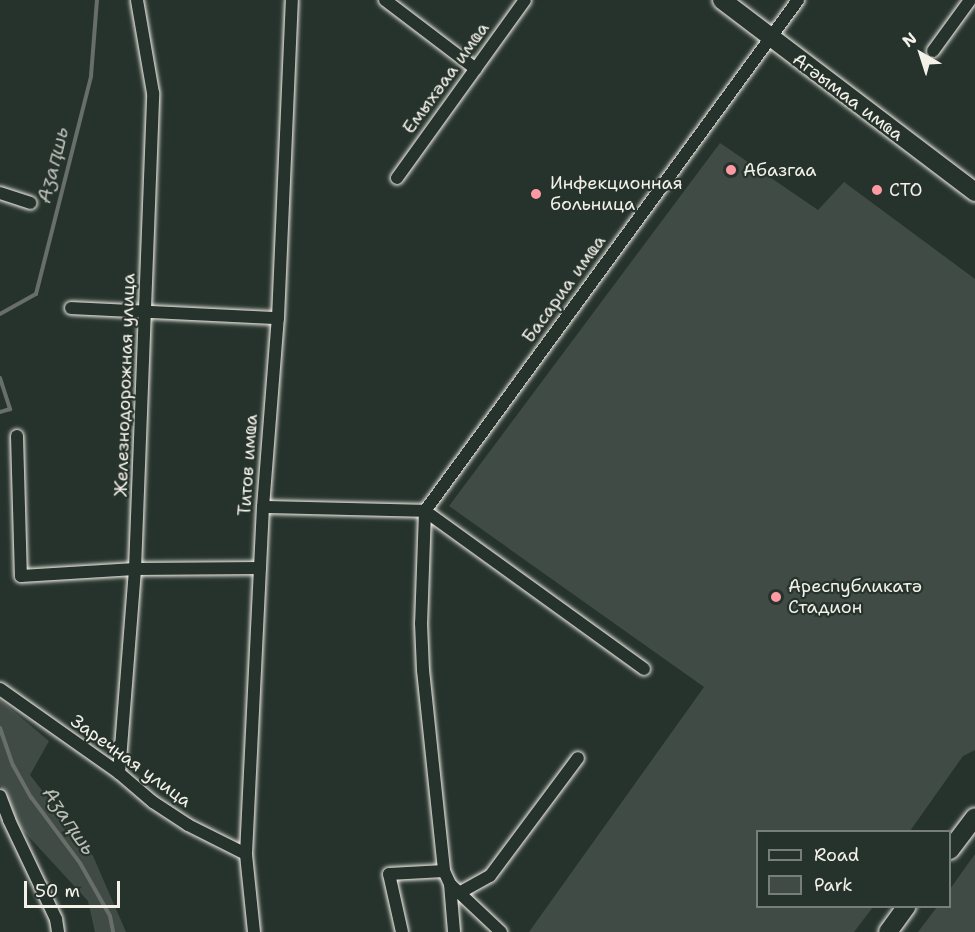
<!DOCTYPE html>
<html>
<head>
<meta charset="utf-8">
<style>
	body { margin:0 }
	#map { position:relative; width:975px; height:932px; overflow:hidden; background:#26332d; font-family:"Shantell Sans",sans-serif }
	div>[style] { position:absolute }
	.green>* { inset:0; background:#414b45 }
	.stream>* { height:4px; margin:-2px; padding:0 2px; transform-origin:2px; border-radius:2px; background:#676f68 }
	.roads { filter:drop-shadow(0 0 2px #f4f1e8) drop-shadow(0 0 2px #f4f1e8) }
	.street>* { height:12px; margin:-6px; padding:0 6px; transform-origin:6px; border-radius:6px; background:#26332d }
	.secondary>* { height:18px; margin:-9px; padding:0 9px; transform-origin:9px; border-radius:9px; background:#26332d }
	.dots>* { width:16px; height:16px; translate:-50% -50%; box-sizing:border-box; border:3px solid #26332d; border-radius:50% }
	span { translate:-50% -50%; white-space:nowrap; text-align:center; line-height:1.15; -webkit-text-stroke:4.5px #26332d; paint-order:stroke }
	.street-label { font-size:18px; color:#f4f1e8 }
	.poi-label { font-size:18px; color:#f4f1e8 }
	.left { translate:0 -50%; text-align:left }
	.water-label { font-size:20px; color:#bcbdb5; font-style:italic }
	.legend { position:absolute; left:756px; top:830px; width:195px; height:78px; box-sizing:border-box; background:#26332d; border:2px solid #787f78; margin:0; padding:8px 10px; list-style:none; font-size:18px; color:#f4f1e8 }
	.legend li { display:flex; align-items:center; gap:12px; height:30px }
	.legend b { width:30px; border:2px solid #787f78 }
	.north { position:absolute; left:891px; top:24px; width:60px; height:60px; -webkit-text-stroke:4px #26332d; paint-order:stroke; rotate:321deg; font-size:16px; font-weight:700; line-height:24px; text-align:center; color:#f4f1e8 }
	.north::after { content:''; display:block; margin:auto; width:21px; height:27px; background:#f4f1e8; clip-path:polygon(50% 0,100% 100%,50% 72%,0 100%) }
	.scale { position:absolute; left:24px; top:881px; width:96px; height:27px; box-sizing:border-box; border:3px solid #f4f1e8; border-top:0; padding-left:8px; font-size:18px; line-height:21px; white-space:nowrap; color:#f4f1e8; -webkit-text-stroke:4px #26332d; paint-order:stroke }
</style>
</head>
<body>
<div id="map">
	<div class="green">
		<i style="clip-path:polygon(720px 143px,818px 210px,844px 182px,975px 279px,975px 750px,963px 756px,910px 831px,758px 832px,758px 906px,873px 907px,854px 932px,529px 932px,704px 687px,449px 506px)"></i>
		<i style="clip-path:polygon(0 700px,49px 741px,30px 775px,93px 856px,126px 932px,95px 932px,88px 901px,19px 826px,0 785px)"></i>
		<i style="clip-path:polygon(975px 854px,975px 932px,918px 932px,937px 907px,950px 906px,950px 889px)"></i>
	</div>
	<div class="stream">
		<i style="left:0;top:314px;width:41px;rotate:-29.1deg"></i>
		<i style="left:36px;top:294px;width:225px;rotate:-75.8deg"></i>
		<i style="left:91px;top:76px;width:76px;rotate:-85.5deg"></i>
		<i style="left:0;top:378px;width:33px;rotate:72deg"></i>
		<i style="left:10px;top:409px;width:10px;rotate:163deg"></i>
		<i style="left:0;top:728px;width:39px;rotate:71deg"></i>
		<i style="left:13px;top:765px;width:37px;rotate:61deg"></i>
		<i style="left:31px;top:797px;width:82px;rotate:53.4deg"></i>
		<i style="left:80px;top:863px;width:61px;rotate:60.5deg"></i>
		<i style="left:110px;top:916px;width:16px;rotate:79deg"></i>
	</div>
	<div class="roads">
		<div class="street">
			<i style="left:385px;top:0;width:114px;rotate:37.2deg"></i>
			<i style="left:933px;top:51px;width:63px;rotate:-54deg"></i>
			<i style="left:397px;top:178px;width:219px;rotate:-54.3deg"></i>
			<i style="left:0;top:193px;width:32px;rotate:18deg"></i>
			<i style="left:71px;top:308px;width:207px;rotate:2.8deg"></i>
			<i style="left:17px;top:436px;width:140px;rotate:88.4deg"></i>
			<i style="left:21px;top:576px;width:114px;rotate:-3.5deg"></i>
			<i style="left:135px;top:569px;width:125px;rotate:-0.5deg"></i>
			<i style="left:263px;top:507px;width:162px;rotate:1.4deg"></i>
			<i style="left:425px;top:511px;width:270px;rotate:35.8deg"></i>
			<i style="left:425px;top:511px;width:633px;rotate:-53.87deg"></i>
			<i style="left:425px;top:511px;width:112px;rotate:92deg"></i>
			<i style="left:421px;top:623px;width:47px;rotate:87.6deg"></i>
			<i style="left:423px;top:670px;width:202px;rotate:84deg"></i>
			<i style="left:444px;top:871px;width:14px;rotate:65deg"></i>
			<i style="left:450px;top:884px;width:70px;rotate:43.3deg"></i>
			<i style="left:0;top:689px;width:146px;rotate:35.2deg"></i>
			<i style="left:119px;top:773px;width:45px;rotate:40.5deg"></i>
			<i style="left:153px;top:802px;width:42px;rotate:33.3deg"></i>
			<i style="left:188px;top:825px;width:65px;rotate:26.6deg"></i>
			<i style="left:119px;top:773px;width:205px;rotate:-85.5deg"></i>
			<i style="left:135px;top:569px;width:476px;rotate:-87.8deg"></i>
			<i style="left:153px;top:93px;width:94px;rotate:-99.8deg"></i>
			<i style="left:0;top:796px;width:26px;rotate:69deg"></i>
			<i style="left:9px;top:820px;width:110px;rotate:64.6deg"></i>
			<i style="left:56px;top:919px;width:13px;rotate:81deg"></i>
			<i style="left:450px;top:884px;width:48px;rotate:85.2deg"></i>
			<i style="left:459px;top:893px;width:35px;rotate:-29deg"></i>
			<i style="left:490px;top:876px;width:147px;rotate:-53.3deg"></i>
			<i style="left:254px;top:932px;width:78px;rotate:-95.9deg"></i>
			<i style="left:246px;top:854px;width:347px;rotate:-87.2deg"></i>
			<i style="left:263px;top:507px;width:190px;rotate:-85.5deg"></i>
			<i style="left:278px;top:318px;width:318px;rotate:-87.5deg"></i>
			<i style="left:402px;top:932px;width:59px;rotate:-102.6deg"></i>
			<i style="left:389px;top:874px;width:55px;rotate:-3.1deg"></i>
		</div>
		<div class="secondary">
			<i style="left:722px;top:0;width:318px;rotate:37.2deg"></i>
			<i style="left:950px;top:850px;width:41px;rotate:-52.9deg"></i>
			<i style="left:888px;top:932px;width:32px;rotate:-54deg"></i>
		</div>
	</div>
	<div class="dots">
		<i style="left:731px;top:170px;background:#ff9aa2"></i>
		<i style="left:877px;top:190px;background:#ff9aa2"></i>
		<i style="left:536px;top:194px;background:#ff9aa2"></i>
		<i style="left:776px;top:597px;background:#ff9aa2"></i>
	</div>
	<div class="street-label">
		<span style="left:446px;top:78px;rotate:-54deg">Емыхәаа имҩа</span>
		<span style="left:848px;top:97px;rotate:37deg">Агәымаа имҩа</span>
		<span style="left:564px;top:289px;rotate:-54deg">Басариа имҩа</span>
		<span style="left:125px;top:385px;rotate:-88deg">Железнодорожная улица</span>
		<span style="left:248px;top:465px;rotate:-86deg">Титов имҩа</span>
		<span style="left:131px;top:761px;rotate:36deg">Заречная улица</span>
	</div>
	<div class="poi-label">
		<span class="left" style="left:743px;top:170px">Абазгаа</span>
		<span class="left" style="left:550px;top:194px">Инфекционная<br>больница</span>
		<span class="left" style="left:889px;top:190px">СТО</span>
		<span class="left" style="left:788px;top:597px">Ареспубликатә<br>Стадион</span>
	</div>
	<div class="water-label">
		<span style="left:53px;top:165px;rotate:-76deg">Аӡаԥшь</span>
		<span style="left:69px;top:821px;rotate:56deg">Аӡаԥшь</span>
	</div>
	<ul class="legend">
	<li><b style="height:8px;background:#26332d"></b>Road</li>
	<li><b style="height:16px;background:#414b45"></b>Park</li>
	</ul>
	<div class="north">N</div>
	<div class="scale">50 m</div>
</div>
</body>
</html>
